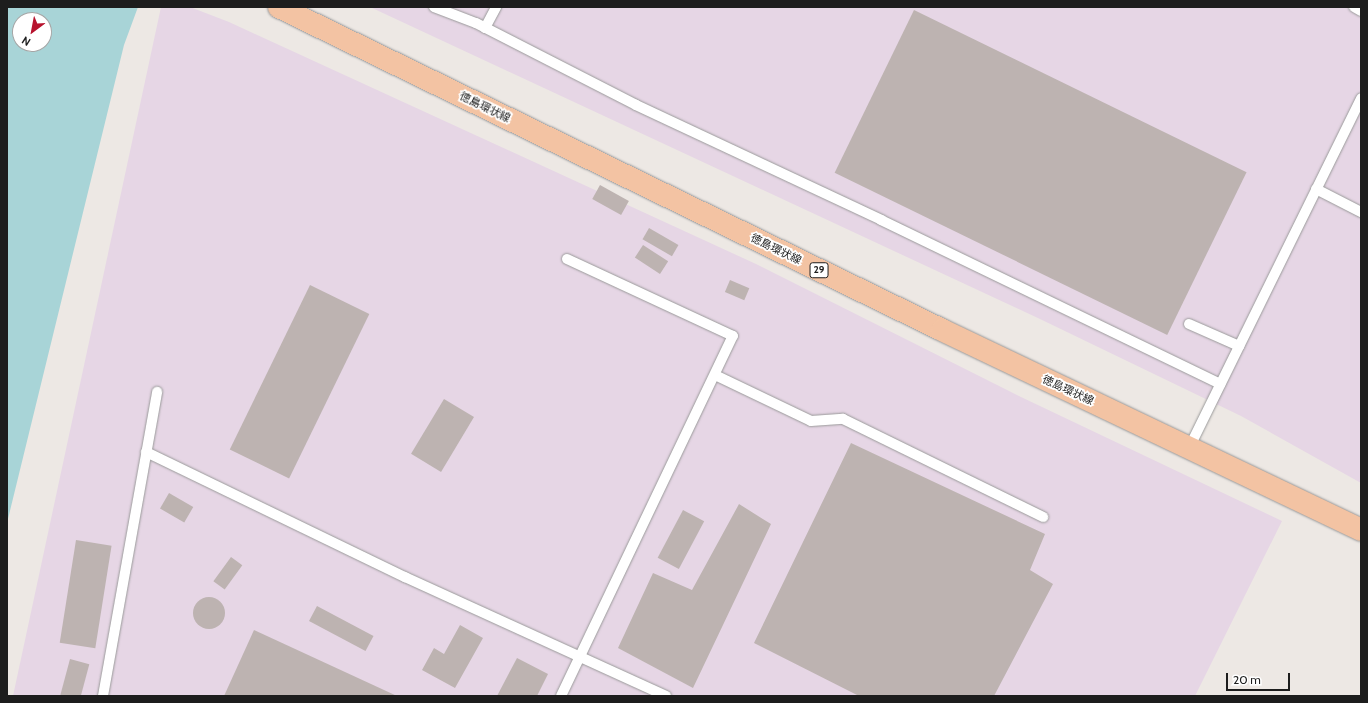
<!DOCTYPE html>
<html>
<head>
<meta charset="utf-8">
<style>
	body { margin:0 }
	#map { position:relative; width:1368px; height:703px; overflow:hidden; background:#ede8e4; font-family:Cabin,"Noto Sans JP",sans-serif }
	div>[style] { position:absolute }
	.industrial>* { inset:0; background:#e6d6e5 }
	.water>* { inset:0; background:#a8d4d7 }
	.building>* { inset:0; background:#bdb3b1; transform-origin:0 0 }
	.round { border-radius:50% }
	.roads { filter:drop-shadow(0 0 1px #9a9a9a) drop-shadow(0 0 1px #9a9a9a) }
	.service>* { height:10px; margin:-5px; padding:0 5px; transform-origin:5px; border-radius:5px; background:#fff }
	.primary>* { height:22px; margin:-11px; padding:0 11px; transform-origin:11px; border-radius:11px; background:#f3c3a3 }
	span { translate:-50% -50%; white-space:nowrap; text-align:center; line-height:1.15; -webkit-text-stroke:3.5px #fff; paint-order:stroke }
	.shield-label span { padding:1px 3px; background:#fff; border:1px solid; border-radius:3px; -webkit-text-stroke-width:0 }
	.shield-label { font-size:10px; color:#1d1d1d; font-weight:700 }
	.street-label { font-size:11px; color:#1d1d1d }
	.frame { position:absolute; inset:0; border:8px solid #1d1d1d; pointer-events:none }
	.north { position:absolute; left:12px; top:12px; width:40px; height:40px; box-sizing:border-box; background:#fff; border:1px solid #a5a5a5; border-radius:50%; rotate:212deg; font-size:11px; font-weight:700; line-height:16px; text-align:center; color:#1d1d1d }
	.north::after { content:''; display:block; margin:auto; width:14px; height:18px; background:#b7132e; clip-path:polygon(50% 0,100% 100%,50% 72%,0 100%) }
	.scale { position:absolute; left:1226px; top:673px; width:64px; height:18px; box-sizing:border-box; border:2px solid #1d1d1d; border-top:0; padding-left:5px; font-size:12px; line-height:14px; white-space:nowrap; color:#1d1d1d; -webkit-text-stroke:3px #fff; paint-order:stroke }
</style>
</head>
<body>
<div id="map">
	<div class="industrial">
		<i style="clip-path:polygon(161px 7px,190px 7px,229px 22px,756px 264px,1021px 397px,1282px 521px,1195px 696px,13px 696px)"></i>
		<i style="clip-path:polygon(370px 7px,1361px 7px,1361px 483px,1241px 416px,1040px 319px)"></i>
	</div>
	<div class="water">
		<i style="clip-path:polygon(evenodd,7px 7px,138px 7px,124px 45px,7px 523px,7px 7px,20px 20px,44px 20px,44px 44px,20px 44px,20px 20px)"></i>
	</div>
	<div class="building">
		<i style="left:914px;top:10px;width:370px;height:181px;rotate:26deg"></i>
		<i style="left:600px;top:185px;width:33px;height:16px;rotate:29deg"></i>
		<i style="left:649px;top:228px;width:34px;height:13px;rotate:30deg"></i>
		<i style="left:643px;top:245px;width:30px;height:15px;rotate:33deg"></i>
		<i style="left:730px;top:280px;width:21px;height:13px;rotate:23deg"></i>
		<i style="left:310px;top:285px;width:66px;height:183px;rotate:26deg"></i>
		<i style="left:444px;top:399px;width:35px;height:64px;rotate:31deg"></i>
		<i style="clip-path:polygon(851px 443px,1045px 534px,1030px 570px,1053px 584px,994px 696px,859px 696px,754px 643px)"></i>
		<i style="left:169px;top:493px;width:28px;height:18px;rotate:30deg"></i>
		<i style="clip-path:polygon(739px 504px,771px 524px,693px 688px,618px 648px,653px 573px,692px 590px)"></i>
		<i style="left:683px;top:510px;width:24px;height:54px;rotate:28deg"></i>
		<i style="left:76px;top:540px;width:36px;height:104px;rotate:9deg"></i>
		<i style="left:231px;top:557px;width:14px;height:30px;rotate:36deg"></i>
		<i class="round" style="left:193px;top:597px;width:32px;height:32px"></i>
		<i style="left:317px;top:606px;width:64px;height:17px;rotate:28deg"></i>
		<i style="clip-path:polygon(460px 625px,483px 638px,455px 688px,422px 670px,434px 648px,444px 654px)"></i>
		<i style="clip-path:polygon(254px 630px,397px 696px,224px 696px)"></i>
		<i style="clip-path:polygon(517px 658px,548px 674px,537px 696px,497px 696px)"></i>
		<i style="left:70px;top:659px;width:20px;height:38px;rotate:15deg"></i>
	</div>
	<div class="roads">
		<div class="service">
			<i style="left:434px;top:7px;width:45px;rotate:20.9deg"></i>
			<i style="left:476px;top:23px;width:180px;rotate:27.1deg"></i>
			<i style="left:636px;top:105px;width:271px;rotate:25.1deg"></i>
			<i style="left:881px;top:220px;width:377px;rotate:25.8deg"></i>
			<i style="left:1354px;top:7px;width:8px;rotate:30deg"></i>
			<i style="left:485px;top:28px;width:24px;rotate:-62deg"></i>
			<i style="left:1316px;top:189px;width:51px;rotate:27.1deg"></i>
			<i style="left:1189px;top:324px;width:55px;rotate:23.7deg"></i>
			<i style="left:715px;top:375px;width:106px;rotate:25.6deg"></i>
			<i style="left:811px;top:421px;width:32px;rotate:-4deg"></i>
			<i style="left:843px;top:419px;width:223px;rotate:26.1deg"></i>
			<i style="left:1193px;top:440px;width:381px;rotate:-63.8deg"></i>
			<i style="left:146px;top:452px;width:288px;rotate:25.8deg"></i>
			<i style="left:405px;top:577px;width:287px;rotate:24.5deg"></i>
			<i style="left:103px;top:696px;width:309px;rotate:-79.9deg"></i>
			<i style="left:561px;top:696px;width:399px;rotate:-64.5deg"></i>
			<i style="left:733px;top:336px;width:183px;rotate:-155.1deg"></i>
		</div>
		<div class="primary">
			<i style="left:279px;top:7px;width:737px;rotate:25.97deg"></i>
			<i style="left:942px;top:330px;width:464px;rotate:25.5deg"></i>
		</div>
	</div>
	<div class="shield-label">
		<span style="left:819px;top:270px">29</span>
	</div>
	<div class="street-label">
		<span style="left:485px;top:107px;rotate:26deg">徳島環状線</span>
		<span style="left:776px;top:249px;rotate:26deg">徳島環状線</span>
		<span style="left:1068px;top:390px;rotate:25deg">徳島環状線</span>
	</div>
	<div class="frame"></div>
	<div class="north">N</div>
	<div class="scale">20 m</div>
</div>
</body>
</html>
